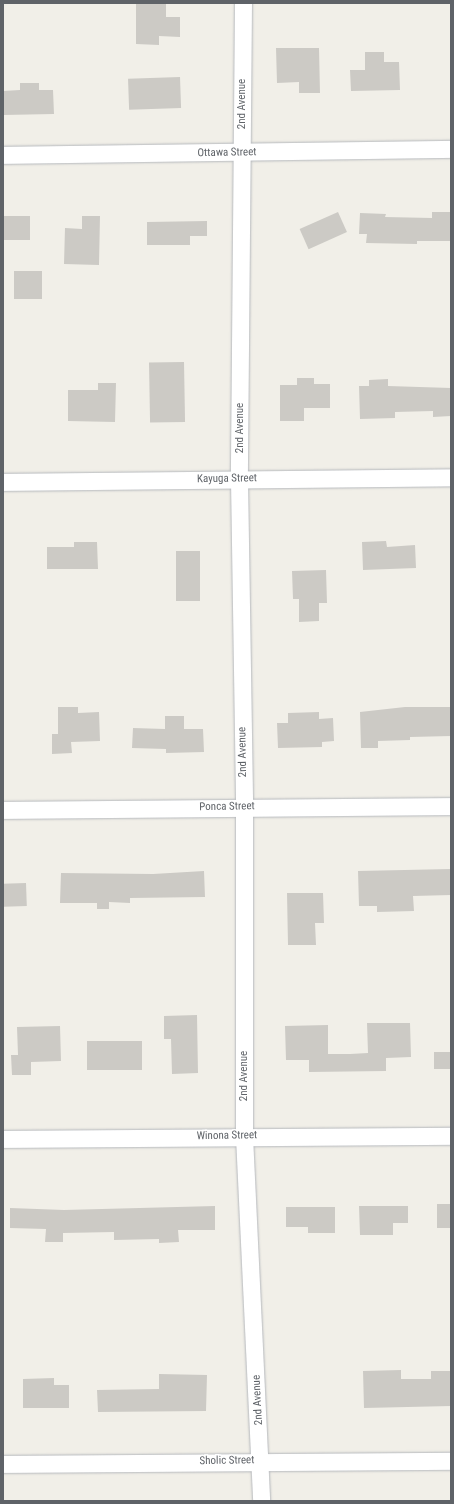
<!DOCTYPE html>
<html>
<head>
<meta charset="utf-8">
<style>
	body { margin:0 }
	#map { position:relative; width:454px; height:1504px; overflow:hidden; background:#f1efe8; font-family:"Roboto Condensed",sans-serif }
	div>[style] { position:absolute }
	.building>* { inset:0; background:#cccac5; transform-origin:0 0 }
	.roads { filter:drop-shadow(0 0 1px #b5b8bc) drop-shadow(0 0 1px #b5b8bc) }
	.minor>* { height:17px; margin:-8.5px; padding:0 8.5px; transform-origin:8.5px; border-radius:8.5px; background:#fff }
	span { translate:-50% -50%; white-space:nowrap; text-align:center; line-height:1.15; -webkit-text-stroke:3px #fff; paint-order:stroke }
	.street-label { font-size:11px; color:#5f6368 }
	.frame { position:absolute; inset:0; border:4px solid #5f6368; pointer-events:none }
</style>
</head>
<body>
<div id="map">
	<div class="building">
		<i style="clip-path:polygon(136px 3px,166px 3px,166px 17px,180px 17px,180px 37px,159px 36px,159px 45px,136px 44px)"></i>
		<i style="clip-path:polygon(276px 48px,319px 48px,320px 93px,299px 93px,299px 82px,277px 83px)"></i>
		<i style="clip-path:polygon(365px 52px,384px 52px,384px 62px,399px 62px,400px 90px,351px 91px,350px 70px,365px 70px)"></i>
		<i style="left:180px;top:77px;width:31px;height:52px;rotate:88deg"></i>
		<i style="clip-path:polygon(20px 83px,39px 83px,39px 90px,53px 90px,54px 114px,3px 115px,3px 91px,20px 90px)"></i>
		<i style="left:338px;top:212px;width:22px;height:42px;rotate:66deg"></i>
		<i style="clip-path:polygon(432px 212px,451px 212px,451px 241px,417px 241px,417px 244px,366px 243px,367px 234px,359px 234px,360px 213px,386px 214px,385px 217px,432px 218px)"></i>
		<i style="left:3px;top:216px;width:27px;height:24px"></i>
		<i style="clip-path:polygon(82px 216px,100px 216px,99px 265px,64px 264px,65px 228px,82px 229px)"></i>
		<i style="clip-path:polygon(207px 221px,207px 236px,190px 236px,190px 245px,147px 245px,147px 222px)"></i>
		<i style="left:14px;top:271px;width:28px;height:28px"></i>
		<i style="left:184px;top:362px;width:60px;height:35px;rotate:89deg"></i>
		<i style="clip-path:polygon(297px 378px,314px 378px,314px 384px,330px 384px,330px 408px,304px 408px,304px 421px,280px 421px,280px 385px,297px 385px)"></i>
		<i style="clip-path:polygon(388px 379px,388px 386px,451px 388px,451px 416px,433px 417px,433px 411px,395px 412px,395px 418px,360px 419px,359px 386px,369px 386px,369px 380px)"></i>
		<i style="clip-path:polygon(98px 383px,116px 383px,115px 422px,68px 421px,68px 390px,98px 390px)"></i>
		<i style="clip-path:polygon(386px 541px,387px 547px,415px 545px,416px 568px,363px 570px,362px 542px)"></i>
		<i style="clip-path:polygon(74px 542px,97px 542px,98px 569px,47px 569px,47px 547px,74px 547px)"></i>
		<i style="left:176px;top:551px;width:24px;height:50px"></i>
		<i style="clip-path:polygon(326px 570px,327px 603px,319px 603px,319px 621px,299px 622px,299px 599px,293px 599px,292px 571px)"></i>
		<i style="clip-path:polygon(58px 707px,78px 707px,78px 713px,99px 712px,100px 741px,71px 742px,72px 753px,52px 754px,52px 734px,58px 734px)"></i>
		<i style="clip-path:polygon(405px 707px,451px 707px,451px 736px,410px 737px,410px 740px,378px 741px,378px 748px,361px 748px,360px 712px)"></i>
		<i style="clip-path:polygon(319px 712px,319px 719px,333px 718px,334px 741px,322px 742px,322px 747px,278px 748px,277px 723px,288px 723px,288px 713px)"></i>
		<i style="clip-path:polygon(165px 716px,184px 716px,184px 729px,203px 729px,204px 752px,166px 753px,166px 749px,132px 748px,133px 728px,165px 729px)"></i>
		<i style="clip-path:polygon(451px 869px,451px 895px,413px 896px,414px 911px,377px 912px,377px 906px,359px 906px,358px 871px)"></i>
		<i style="clip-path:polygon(204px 871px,205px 897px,130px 898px,130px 903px,109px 902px,109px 909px,97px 909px,97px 903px,60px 903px,61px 873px,153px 874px)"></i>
		<i style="left:26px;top:883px;width:23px;height:23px;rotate:88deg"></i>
		<i style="clip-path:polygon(287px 893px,323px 893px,324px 923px,315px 923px,316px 945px,288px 945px)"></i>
		<i style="clip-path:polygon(197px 1015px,198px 1073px,172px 1074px,171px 1039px,164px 1039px,164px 1016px)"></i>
		<i style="clip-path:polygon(367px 1023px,410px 1023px,411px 1057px,386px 1058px,386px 1071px,309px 1072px,309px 1060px,286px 1060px,285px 1026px,328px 1025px,328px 1054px,350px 1054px,368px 1053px)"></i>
		<i style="clip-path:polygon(60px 1026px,61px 1061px,31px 1062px,31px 1075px,12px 1075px,11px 1055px,18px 1055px,17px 1027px)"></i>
		<i style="left:142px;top:1041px;width:29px;height:55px;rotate:90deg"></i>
		<i style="left:434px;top:1052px;width:17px;height:17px"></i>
		<i style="left:437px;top:1204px;width:14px;height:24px"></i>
		<i style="clip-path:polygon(215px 1206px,215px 1230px,178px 1230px,179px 1242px,159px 1243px,159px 1239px,114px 1240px,114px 1232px,63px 1233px,63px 1242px,45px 1242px,46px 1229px,10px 1228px,10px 1208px,64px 1210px)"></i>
		<i style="clip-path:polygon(359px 1206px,408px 1206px,408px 1223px,393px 1223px,393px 1235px,360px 1235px)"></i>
		<i style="clip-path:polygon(286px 1207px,335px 1207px,335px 1233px,308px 1233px,308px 1227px,286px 1227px)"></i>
		<i style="clip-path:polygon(401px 1370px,401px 1379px,431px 1379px,431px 1371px,451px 1371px,451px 1406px,364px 1408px,363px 1371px)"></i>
		<i style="clip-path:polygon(159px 1374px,207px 1375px,206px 1411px,98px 1412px,97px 1390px,159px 1389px)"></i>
		<i style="clip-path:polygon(54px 1378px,54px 1385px,69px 1385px,69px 1408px,23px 1408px,23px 1379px)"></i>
	</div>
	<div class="roads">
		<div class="minor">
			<i style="left:243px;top:3px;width:476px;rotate:90.5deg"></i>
			<i style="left:239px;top:479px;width:327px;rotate:89.1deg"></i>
			<i style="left:244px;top:806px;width:330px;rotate:90deg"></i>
			<i style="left:244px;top:1136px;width:365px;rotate:87.3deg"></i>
			<i style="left:3px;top:155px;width:448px;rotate:-0.8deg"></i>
			<i style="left:3px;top:482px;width:448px;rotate:-0.6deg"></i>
			<i style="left:3px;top:810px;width:448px;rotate:-0.5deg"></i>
			<i style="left:3px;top:1139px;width:448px;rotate:-0.4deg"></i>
			<i style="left:3px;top:1464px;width:448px;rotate:-0.4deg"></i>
		</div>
	</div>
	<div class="street-label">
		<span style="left:242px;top:104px;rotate:-90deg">2nd Avenue</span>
		<span style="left:227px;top:153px;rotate:-1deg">Ottawa Street</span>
		<span style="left:240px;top:428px;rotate:-90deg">2nd Avenue</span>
		<span style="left:227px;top:479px;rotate:-1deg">Kayuga Street</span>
		<span style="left:243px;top:752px;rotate:-91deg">2nd Avenue</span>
		<span style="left:227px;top:807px;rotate:-1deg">Ponca Street</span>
		<span style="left:244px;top:1076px;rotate:-90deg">2nd Avenue</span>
		<span style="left:227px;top:1136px;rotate:-1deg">Winona Street</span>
		<span style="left:258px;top:1400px;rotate:-93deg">2nd Avenue</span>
		<span style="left:227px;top:1461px;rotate:-1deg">Sholic Street</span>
	</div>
	<div class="frame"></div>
</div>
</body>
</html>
